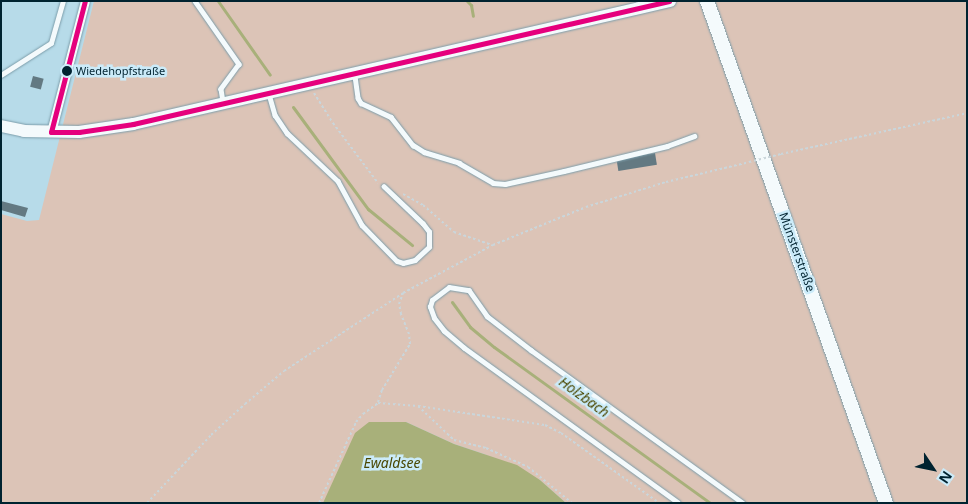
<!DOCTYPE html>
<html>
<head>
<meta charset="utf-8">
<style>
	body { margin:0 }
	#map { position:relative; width:968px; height:504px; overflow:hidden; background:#b7dbe9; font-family:"Noto Sans",sans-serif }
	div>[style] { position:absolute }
	.green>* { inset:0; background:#dcc4b7 }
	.water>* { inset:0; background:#a8b07a }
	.stream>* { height:3px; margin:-1.5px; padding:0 1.5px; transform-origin:1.5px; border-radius:1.5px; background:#a8b07a }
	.building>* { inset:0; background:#637982; transform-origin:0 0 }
	.path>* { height:2px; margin-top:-1px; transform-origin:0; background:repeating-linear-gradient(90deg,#cad6db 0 2.5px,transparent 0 5px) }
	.roads { filter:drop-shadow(0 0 1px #7c9daa) drop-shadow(0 0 1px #7c9daa) }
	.service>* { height:4.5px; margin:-2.25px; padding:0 2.25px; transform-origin:2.25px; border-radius:2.25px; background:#f4fafc }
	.minor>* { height:9px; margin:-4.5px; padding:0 4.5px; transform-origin:4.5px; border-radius:4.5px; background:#f4fafc }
	.secondary>* { height:12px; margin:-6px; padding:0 6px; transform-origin:6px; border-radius:6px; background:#f4fafc }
	.primary>* { height:14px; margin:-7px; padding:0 7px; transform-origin:7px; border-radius:7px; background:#f4fafc }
	.path-bridge>* { height:2px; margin-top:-1px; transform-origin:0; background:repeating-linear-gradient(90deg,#cad6db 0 2.5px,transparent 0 5px) }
	.bus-1>* { height:5px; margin:-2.5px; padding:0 2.5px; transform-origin:2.5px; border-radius:2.5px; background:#e5007d }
	.dots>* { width:14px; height:14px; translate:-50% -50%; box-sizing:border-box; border:2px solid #cbebf9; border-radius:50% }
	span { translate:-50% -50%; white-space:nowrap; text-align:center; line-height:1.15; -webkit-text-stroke:5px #cbebf9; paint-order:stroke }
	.bus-label { font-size:11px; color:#002330 }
	.left { translate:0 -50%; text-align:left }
	.street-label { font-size:12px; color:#002330 }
	.water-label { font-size:14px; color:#4a4702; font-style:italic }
	.frame { position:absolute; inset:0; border:2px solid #002330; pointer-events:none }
	.north { position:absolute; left:908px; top:444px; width:50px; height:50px; -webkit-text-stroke:4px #cbebf9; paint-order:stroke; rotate:124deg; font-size:14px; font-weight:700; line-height:20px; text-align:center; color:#002330 }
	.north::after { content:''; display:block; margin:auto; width:18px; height:22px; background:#002330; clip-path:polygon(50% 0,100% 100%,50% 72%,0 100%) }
</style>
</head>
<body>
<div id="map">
	<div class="green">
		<i style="clip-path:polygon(94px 1px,967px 1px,967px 503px,566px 503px,540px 480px,484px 454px,454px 444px,406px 422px,323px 503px,1px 503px,1px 214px,27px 221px,39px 220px)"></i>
	</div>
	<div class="water">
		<i style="clip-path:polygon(369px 422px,406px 422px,454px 444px,517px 465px,540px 480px,566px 503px,323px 503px,355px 433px)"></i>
	</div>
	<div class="stream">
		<i style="left:218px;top:1px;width:90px;rotate:54.9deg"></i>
		<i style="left:467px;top:1px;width:6px;rotate:45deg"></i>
		<i style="left:471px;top:5px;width:11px;rotate:80deg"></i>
		<i style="left:293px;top:107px;width:127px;rotate:53.7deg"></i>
		<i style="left:368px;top:209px;width:57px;rotate:39.3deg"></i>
		<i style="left:452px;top:302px;width:31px;rotate:54deg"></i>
		<i style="left:470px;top:327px;width:31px;rotate:40deg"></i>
		<i style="left:494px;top:347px;width:266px;rotate:35.8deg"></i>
	</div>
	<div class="building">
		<i style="left:33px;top:76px;width:11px;height:11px;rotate:15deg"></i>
		<i style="left:655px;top:153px;width:12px;height:39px;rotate:81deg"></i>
		<i style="clip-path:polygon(1px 201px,28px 208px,25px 217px,1px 210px)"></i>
	</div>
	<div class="path">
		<i style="left:314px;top:93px;width:36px;rotate:58deg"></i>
		<i style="left:333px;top:123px;width:75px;rotate:53.1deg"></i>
		<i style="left:781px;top:154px;width:190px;rotate:-12.4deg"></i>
		<i style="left:403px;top:194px;width:23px;rotate:29deg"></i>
		<i style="left:423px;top:205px;width:41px;rotate:41.1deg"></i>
		<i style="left:454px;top:232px;width:40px;rotate:18.9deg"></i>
		<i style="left:378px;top:402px;width:13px;rotate:-72deg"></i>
		<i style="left:382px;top:390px;width:54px;rotate:-58.7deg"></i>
		<i style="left:410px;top:344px;width:10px;rotate:-96deg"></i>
		<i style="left:409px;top:334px;width:22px;rotate:-112deg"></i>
		<i style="left:401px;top:314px;width:10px;rotate:-101deg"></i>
		<i style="left:399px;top:304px;width:12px;rotate:-70deg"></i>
		<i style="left:418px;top:406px;width:50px;rotate:43.4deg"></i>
		<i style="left:454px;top:440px;width:33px;rotate:14deg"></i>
		<i style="left:486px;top:448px;width:46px;rotate:24.3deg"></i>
		<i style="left:528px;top:467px;width:57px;rotate:39.3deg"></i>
		<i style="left:147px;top:503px;width:93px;rotate:-46.7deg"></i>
		<i style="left:211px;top:435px;width:46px;rotate:-42.4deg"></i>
		<i style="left:245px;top:404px;width:51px;rotate:-40.2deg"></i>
		<i style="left:284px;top:371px;width:142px;rotate:-33.2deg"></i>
		<i style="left:403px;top:293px;width:102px;rotate:-28.1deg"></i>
		<i style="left:493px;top:245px;width:100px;rotate:-22.2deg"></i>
		<i style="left:586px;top:207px;width:84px;rotate:-17.4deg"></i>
		<i style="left:666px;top:182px;width:85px;rotate:-13.5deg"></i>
		<i style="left:319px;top:503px;width:89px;rotate:-65.4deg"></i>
		<i style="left:356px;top:422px;width:11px;rotate:-49deg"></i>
		<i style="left:363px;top:414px;width:19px;rotate:-36deg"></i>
		<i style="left:378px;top:403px;width:40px;rotate:4.3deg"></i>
		<i style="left:418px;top:406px;width:128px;rotate:8.5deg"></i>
		<i style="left:545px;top:425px;width:18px;rotate:27deg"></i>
		<i style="left:561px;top:433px;width:120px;rotate:35.5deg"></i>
	</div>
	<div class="roads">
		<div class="service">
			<i style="left:195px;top:1px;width:77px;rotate:55.1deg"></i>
			<i style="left:239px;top:64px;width:31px;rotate:126deg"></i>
			<i style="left:221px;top:89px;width:13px;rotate:81deg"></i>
			<i style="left:1px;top:75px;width:59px;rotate:-32.6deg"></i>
			<i style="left:51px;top:43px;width:44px;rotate:-74.1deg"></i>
			<i style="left:355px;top:76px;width:22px;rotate:82deg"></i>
			<i style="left:358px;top:98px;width:6px;rotate:59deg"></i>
			<i style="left:361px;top:103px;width:33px;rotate:25deg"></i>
			<i style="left:391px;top:117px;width:36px;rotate:52deg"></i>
			<i style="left:413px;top:145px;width:13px;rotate:32deg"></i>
			<i style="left:424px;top:152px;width:37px;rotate:17deg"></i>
			<i style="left:459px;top:163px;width:39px;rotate:30deg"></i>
			<i style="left:493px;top:183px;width:12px;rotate:5deg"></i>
			<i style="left:505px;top:184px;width:60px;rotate:-12.4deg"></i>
			<i style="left:564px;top:171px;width:106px;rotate:-13.6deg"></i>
			<i style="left:667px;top:146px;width:29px;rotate:-20deg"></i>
			<i style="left:269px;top:94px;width:22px;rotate:74deg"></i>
			<i style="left:275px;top:115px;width:22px;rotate:56deg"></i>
			<i style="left:287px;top:133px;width:70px;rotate:43.3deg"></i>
			<i style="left:338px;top:181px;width:50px;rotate:61.4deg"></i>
			<i style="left:362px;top:225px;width:50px;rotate:45.8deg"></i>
			<i style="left:397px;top:261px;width:6px;rotate:18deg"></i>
			<i style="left:403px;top:263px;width:12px;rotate:-14deg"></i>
			<i style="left:415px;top:260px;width:19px;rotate:-43deg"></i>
			<i style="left:429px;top:247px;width:15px;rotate:-90deg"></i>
			<i style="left:429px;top:232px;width:10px;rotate:-127deg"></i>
			<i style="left:423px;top:224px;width:54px;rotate:-136.5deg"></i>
			<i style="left:678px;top:503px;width:264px;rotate:-144.1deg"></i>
			<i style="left:464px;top:348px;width:26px;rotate:-140deg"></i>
			<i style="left:444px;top:331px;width:16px;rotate:-128deg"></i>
			<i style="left:434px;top:318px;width:12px;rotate:-110deg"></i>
			<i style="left:430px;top:307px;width:7px;rotate:-74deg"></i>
			<i style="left:432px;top:300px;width:21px;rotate:-37deg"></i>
			<i style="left:449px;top:287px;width:20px;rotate:9deg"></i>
			<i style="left:469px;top:290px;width:32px;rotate:55deg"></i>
			<i style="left:487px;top:316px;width:56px;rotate:37.7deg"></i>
			<i style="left:531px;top:350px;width:261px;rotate:35.8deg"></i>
		</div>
		<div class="minor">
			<i style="left:51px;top:132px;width:135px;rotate:-75.5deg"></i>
		</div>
		<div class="secondary">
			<i style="left:1px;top:126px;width:24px;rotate:12deg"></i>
			<i style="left:24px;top:131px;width:55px;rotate:1deg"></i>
			<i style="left:79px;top:132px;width:55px;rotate:-8.4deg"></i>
			<i style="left:133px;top:124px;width:551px;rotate:-12.9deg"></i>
		</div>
		<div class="primary">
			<i style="left:707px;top:1px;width:533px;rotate:70.38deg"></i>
		</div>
	</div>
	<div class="path-bridge">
		<i style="left:749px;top:162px;width:33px;rotate:-14deg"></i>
	</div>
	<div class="bus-1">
		<i style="left:51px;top:132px;width:28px"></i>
		<i style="left:79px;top:132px;width:55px;rotate:-8.4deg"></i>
		<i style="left:133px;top:124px;width:550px;rotate:-12.92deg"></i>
		<i style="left:51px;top:132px;width:135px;rotate:-75.5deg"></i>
	</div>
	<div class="dots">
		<i style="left:67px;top:71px;background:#002330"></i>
	</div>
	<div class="bus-label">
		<span class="left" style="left:76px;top:71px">Wiedehopfstraße</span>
	</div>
	<div class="street-label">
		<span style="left:797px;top:252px;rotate:70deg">Münsterstraße</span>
	</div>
	<div class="water-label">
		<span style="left:584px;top:397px;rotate:36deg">Holzbach</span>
		<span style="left:392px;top:463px">Ewaldsee</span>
	</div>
	<div class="frame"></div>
	<div class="north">N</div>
</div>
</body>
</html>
